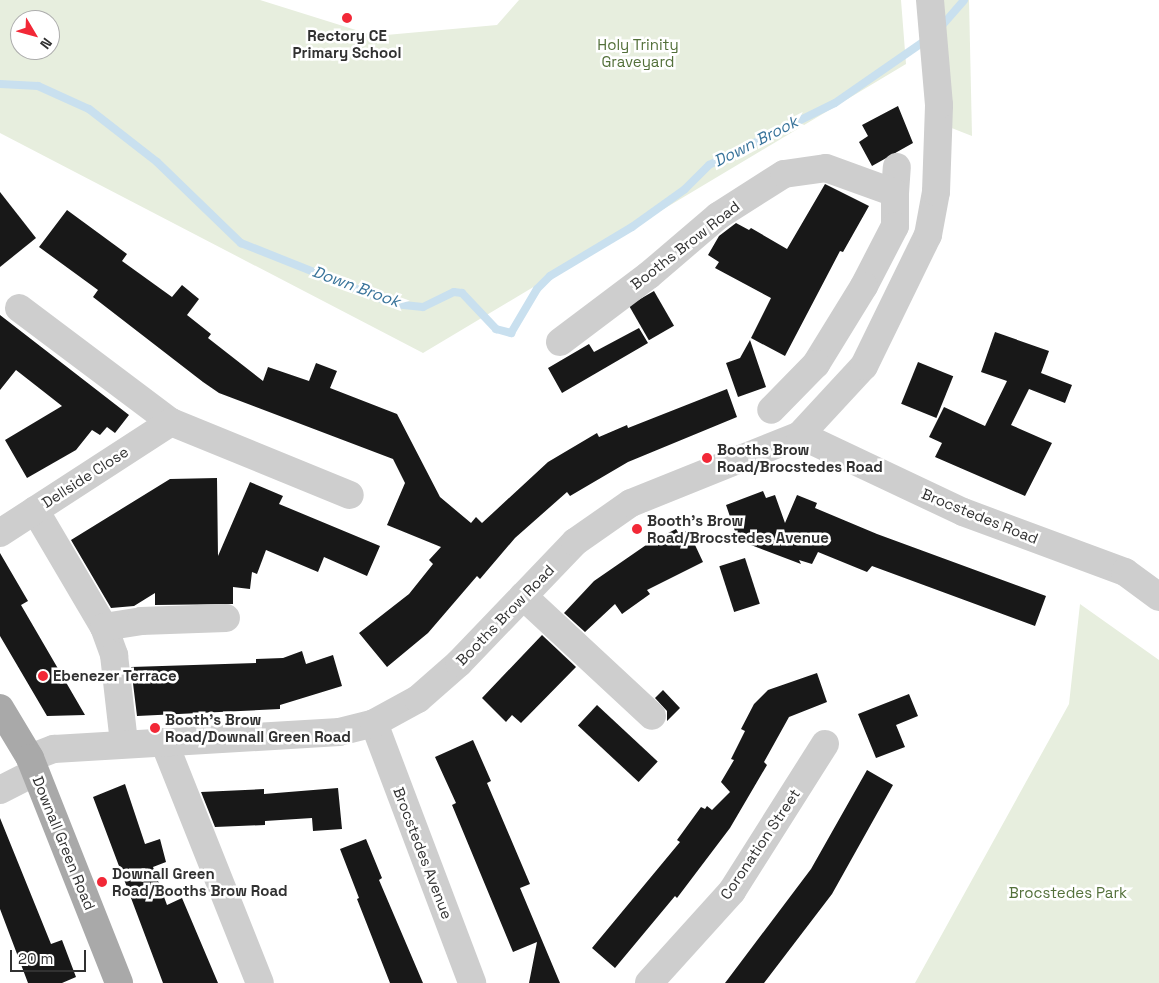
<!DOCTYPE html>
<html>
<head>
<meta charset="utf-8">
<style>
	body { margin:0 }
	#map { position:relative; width:1159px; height:983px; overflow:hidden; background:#fff; font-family:"Space Grotesk",sans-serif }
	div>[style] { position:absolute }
	.green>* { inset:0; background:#e7eede }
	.stream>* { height:8px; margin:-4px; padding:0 4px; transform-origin:4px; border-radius:4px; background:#c9e0ef }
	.building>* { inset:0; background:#181818; transform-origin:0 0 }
	.minor>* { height:28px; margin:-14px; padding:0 14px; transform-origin:14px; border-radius:14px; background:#cecece }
	.major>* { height:28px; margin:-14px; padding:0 14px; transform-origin:14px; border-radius:14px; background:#a9a9a9 }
	.dots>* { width:14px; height:14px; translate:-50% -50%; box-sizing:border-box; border:2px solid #fff; border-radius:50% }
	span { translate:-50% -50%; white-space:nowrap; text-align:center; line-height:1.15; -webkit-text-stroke:5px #fff; paint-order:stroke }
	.poi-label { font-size:15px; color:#313131; font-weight:700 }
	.left { translate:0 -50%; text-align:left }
	.park-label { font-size:15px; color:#53703a }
	.street-label { font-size:15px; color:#313131 }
	.water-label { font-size:16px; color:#38739a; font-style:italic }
	.north { position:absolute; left:10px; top:10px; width:50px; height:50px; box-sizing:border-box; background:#fff; border:1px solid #adadad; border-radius:50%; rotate:127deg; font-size:14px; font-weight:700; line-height:20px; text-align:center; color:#313131 }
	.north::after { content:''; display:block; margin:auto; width:18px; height:22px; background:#f22837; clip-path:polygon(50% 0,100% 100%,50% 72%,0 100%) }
	.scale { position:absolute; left:10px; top:950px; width:76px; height:22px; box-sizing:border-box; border:2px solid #313131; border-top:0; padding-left:6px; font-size:15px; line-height:18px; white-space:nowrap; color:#313131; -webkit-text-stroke:4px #fff; paint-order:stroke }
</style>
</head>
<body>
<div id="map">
	<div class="green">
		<i style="clip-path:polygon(evenodd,0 0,260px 0,375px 36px,497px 25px,519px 0,901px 0,906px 64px,423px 353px,0 133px,0 0,20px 20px,50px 20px,50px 50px,20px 50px,20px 20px)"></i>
		<i style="clip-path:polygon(943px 0,969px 0,972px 136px,949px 127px)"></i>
		<i style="clip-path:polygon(1080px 604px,1159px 660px,1159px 983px,915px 983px,1069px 704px)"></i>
	</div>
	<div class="stream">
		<i style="left:939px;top:29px;width:38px;rotate:-49deg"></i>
		<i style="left:0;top:84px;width:38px;rotate:3deg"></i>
		<i style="left:38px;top:86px;width:56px;rotate:24.3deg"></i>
		<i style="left:89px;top:109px;width:86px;rotate:37.9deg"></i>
		<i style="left:157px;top:162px;width:117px;rotate:44deg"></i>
		<i style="left:241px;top:243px;width:165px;rotate:21.7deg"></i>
		<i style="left:394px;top:304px;width:29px;rotate:6deg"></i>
		<i style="left:423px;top:307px;width:34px;rotate:-26deg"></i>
		<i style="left:454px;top:292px;width:8px;rotate:7deg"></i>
		<i style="left:462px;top:293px;width:50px;rotate:46.6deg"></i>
		<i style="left:496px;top:329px;width:16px;rotate:15deg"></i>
		<i style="left:511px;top:333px;width:51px;rotate:-59.4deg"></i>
		<i style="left:537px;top:289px;width:18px;rotate:-45deg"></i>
		<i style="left:550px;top:276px;width:96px;rotate:-30.9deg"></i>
		<i style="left:632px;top:227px;width:65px;rotate:-35.6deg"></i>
		<i style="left:685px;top:189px;width:34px;rotate:-45deg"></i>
		<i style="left:709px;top:165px;width:140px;rotate:-26.2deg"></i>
		<i style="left:835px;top:103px;width:107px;rotate:-34.7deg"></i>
	</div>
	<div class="building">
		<i style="clip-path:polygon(898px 106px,913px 143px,872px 166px,859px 142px,868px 136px,862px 125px)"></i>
		<i style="clip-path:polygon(825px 184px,869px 206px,843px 252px,840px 251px,785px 356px,751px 338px,771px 298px,715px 268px,719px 262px,708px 255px,719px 236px,736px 223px,749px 230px,751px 228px,787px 249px)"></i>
		<i style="clip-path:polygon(0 192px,36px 238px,0 267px)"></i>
		<i style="clip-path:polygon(67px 210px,127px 254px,122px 261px,172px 297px,182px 285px,199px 299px,187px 315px,211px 334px,208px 338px,263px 381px,268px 367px,309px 381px,316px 363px,337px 371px,330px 388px,397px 414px,440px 497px,471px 523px,476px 517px,482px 523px,548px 462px,597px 433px,599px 437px,627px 425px,628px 428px,727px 389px,737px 417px,628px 462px,570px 496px,567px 492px,515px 538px,480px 579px,477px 576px,428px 633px,387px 667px,359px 633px,409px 594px,433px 564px,429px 560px,441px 547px,387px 525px,405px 483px,393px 459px,219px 393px,203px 382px,93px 297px,98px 290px,39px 247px)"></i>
		<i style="left:654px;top:291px;width:40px;height:29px;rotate:60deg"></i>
		<i style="clip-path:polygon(0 315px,129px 415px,115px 433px,107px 427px,100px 435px,92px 430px,76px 450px,27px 478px,5px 440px,62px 406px,16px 370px,0 390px)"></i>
		<i style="clip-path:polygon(639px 328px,648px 343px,562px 393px,548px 368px,589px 344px,594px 352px)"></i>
		<i style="clip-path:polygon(995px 332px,1049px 351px,1041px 373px,1072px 385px,1065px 403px,1029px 389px,1011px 425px,1052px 443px,1025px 496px,935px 457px,942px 443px,929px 437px,944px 407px,985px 426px,1007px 381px,981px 372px)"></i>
		<i style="clip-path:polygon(750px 340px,766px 387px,738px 397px,726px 363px,740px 358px)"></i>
		<i style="left:918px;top:362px;width:38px;height:45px;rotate:22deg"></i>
		<i style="clip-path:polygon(217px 478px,218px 556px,250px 482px,283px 496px,279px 504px,380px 546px,367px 576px,324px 557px,318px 572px,266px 550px,257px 574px,252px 572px,250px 589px,233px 587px,233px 604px,155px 605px,155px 593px,134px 606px,111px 608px,71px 540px,170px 479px)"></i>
		<i style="clip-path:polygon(763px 491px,766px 498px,775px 495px,785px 523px,797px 495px,817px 503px,815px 508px,877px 534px,1046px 596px,1035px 626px,872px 566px,867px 572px,818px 552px,812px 564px,799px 560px,801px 564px,738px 540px,726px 505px)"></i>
		<i style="clip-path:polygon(676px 529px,679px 534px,688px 530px,703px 562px,647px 590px,650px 594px,622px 614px,615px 604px,585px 632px,564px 613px,594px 581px,649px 543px)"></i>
		<i style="clip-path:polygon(0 553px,28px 601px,21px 605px,85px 715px,47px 716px,0 636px)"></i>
		<i style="left:745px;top:558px;width:48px;height:27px;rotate:72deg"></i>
		<i style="clip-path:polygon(542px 635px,576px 667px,521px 723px,512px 715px,506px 722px,482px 698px)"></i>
		<i style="clip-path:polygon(302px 651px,306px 664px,333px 655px,342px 686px,280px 705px,280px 709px,137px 716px,131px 667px,256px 663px,256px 659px,283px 658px)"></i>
		<i style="clip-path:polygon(817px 673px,827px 702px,789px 717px,764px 762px,767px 765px,730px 828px,677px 898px,675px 896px,615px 968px,592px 948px,680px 842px,677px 840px,701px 807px,705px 809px,707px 806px,712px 810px,730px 792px,721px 782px,734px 760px,731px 759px,745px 731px,741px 729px,754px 704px,768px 690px)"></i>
		<i style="clip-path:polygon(663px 690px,680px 708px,667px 721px,667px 711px,655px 698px)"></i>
		<i style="clip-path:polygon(909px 694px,918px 716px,896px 725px,905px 747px,876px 758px,858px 714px)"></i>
		<i style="left:597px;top:705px;width:83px;height:28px;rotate:43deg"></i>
		<i style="clip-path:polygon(473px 740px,491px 781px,487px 783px,530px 884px,520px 888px,560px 983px,529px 983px,537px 942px,513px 952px,452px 805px,456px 803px,435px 757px)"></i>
		<i style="clip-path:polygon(867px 770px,893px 785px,832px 894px,764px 983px,725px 983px,811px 869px)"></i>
		<i style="clip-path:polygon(125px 784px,145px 844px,160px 839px,166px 862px,153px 867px,167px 905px,182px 898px,218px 983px,163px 983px,93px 797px)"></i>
		<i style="clip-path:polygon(338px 788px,342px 829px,313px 831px,312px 818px,265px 821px,265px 825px,215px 827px,201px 792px,264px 789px,264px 794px)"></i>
		<i style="clip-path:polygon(0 818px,51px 944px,62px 940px,76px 977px,62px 983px,28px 983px,0 909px)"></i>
		<i style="clip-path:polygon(366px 839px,382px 878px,379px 880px,423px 983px,390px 983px,357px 899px,359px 898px,340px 849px)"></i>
	</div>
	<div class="minor">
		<i style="left:895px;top:193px;width:26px;rotate:-86deg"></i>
		<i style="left:19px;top:308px;width:190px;rotate:36.9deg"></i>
		<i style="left:171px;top:422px;width:193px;rotate:22.2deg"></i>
		<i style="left:560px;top:342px;width:111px;rotate:-37deg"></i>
		<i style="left:649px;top:275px;width:91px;rotate:-40.5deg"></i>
		<i style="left:718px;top:216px;width:78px;rotate:-32.5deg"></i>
		<i style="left:784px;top:174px;width:42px;rotate:-8.1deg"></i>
		<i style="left:826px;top:168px;width:73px;rotate:19.9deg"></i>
		<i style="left:895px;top:193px;width:33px;rotate:90deg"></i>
		<i style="left:895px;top:226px;width:68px;rotate:117.3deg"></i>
		<i style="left:864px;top:286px;width:92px;rotate:121.6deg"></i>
		<i style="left:816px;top:364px;width:64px;rotate:134.4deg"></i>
		<i style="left:800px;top:435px;width:180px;rotate:25.3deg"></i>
		<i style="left:963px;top:512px;width:173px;rotate:20.3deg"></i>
		<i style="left:1125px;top:572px;width:42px;rotate:36.3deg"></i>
		<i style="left:35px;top:510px;width:136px;rotate:59.5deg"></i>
		<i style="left:104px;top:627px;width:30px;rotate:70deg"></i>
		<i style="left:114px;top:655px;width:89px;rotate:83.5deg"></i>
		<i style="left:0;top:533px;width:204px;rotate:-33deg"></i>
		<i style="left:523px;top:596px;width:176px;rotate:42.9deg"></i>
		<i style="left:104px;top:627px;width:37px;rotate:-9deg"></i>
		<i style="left:141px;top:621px;width:85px;rotate:-2deg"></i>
		<i style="left:374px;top:723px;width:278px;rotate:69.3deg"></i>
		<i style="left:164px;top:742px;width:259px;rotate:68.3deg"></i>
		<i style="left:30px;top:758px;width:26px;rotate:-21deg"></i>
		<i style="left:54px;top:749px;width:286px;rotate:-3.4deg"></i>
		<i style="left:339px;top:732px;width:36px;rotate:-14deg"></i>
		<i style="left:374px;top:723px;width:50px;rotate:-28.6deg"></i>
		<i style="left:418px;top:699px;width:55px;rotate:-41.3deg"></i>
		<i style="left:459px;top:663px;width:168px;rotate:-46.2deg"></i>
		<i style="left:575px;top:542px;width:68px;rotate:-34.9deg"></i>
		<i style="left:631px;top:503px;width:182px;rotate:-21.9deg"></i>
		<i style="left:800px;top:435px;width:94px;rotate:-47.2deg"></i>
		<i style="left:864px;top:366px;width:146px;rotate:-64deg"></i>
		<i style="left:928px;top:235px;width:44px;rotate:-79.5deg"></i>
		<i style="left:936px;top:192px;width:87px;rotate:-88deg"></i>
		<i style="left:939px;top:105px;width:105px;rotate:-94.9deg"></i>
		<i style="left:0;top:790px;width:39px;rotate:-27deg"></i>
		<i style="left:649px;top:983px;width:124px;rotate:-47.9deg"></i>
		<i style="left:732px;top:891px;width:174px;rotate:-57.7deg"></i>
	</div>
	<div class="major">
		<i style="left:0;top:708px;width:58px;rotate:59deg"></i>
		<i style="left:30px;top:758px;width:242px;rotate:68.4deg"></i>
	</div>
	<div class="dots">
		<i style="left:347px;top:18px;background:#f22837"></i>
		<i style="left:707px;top:458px;background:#f22837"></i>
		<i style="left:637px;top:529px;background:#f22837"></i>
		<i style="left:43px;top:676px;background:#f22837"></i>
		<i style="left:155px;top:728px;background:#f22837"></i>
		<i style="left:102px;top:882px;background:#f22837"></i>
	</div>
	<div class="poi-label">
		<span style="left:347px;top:44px">Rectory CE<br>Primary School</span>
		<span class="left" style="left:717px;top:458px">Booths Brow<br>Road/Brocstedes Road</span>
		<span class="left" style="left:647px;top:529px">Booth's Brow<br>Road/Brocstedes Avenue</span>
		<span class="left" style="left:53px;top:676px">Ebenezer Terrace</span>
		<span class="left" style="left:165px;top:728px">Booth's Brow<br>Road/Downall Green Road</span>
		<span class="left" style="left:112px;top:882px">Downall Green<br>Road/Booths Brow Road</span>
	</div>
	<div class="park-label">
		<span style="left:638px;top:53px">Holy Trinity<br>Graveyard</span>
		<span style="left:1068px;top:893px">Brocstedes Park</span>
	</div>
	<div class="street-label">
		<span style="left:685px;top:245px;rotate:-38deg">Booths Brow Road</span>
		<span style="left:85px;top:477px;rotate:-33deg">Dellside Close</span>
		<span style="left:980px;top:516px;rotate:22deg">Brocstedes Road</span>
		<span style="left:505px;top:615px;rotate:-46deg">Booths Brow Road</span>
		<span style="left:64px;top:843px;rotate:68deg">Downall Green Road</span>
		<span style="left:760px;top:844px;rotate:-56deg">Coronation Street</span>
		<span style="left:423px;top:853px;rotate:69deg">Brocstedes Avenue</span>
	</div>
	<div class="water-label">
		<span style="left:756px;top:142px;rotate:-27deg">Down Brook</span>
		<span style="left:356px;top:287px;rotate:20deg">Down Brook</span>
	</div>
	<div class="north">N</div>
	<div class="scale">20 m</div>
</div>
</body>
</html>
